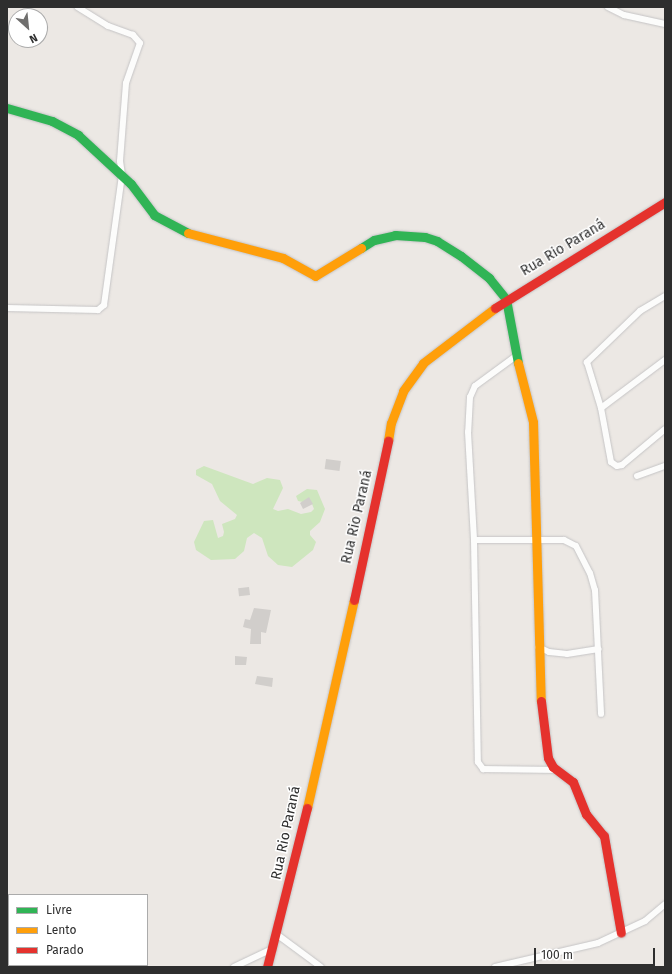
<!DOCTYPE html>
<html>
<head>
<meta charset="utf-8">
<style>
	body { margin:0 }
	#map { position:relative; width:672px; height:974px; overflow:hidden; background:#ece8e4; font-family:"Fira Sans",sans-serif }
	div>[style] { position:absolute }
	.green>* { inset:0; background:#cee6be }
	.building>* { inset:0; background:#d1cecb; transform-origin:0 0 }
	.roads { filter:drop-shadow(0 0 1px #c5c4c5) drop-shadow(0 0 1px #c5c4c5) }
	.street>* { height:6px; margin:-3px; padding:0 3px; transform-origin:3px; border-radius:3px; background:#fcfcfb }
	.fast>* { height:9px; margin:-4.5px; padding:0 4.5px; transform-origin:4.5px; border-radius:4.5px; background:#30b455 }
	.slow>* { height:9px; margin:-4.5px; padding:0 4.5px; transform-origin:4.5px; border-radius:4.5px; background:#ff9f0a }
	.jam>* { height:9px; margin:-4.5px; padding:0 4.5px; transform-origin:4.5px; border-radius:4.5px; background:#e5322d }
	span { translate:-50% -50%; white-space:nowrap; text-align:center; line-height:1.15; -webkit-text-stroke:3px #fff; paint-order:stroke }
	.street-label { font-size:14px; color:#2e2e2e }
	.frame { position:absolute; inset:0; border:8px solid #2e2e2e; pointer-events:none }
	.legend { position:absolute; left:8px; top:894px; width:140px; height:72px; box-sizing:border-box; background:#fff; border:1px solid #ababab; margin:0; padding:5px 7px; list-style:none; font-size:12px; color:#2e2e2e }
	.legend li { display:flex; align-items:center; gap:8px; height:20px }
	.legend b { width:20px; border:1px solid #ababab }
	.north { position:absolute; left:8px; top:8px; width:40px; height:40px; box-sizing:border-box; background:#fff; border:1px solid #ababab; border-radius:50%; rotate:153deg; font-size:11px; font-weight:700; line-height:16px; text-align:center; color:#2e2e2e }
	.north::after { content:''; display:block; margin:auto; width:14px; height:18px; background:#706f6e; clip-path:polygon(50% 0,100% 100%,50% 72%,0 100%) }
	.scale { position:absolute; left:534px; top:948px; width:121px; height:18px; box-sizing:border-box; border:2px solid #2e2e2e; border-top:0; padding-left:5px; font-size:12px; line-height:14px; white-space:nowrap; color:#2e2e2e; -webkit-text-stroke:3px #fff; paint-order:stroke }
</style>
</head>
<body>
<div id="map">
	<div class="green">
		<i style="clip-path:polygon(204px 466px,253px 484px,267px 478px,280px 480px,283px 488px,273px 509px,278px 511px,288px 509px,301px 514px,311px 512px,314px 509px,312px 504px,298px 501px,296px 496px,307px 489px,317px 490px,325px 509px,320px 522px,310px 531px,310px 535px,316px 542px,313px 550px,292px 567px,278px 565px,268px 556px,262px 538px,254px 533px,247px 538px,244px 551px,235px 559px,211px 560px,196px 550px,194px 542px,204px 521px,213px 520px,218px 538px,223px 536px,224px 532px,222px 524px,235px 519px,237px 515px,220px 501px,212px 484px,196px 475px,196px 470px)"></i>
	</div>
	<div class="building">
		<i style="left:326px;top:459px;width:15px;height:10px;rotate:8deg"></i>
		<i style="clip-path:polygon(309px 497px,313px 504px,303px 509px,300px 503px)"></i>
		<i style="left:249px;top:587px;width:8px;height:11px;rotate:83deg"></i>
		<i style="clip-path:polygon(254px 608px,271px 610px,266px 633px,261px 632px,261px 644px,250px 644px,251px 629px,243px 627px,245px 619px,250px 620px)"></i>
		<i style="clip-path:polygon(235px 656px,247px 657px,246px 665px,235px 665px)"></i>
		<i style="clip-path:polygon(257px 676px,273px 678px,272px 687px,255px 684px)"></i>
	</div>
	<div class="roads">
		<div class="street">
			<i style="left:608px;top:7px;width:18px;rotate:27deg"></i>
			<i style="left:624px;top:15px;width:42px;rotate:12.4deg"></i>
			<i style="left:665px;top:296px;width:29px;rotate:149deg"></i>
			<i style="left:640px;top:311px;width:74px;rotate:136.1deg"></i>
			<i style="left:587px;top:362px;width:48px;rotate:73.1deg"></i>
			<i style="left:601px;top:408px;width:55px;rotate:79.5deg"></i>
			<i style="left:611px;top:462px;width:7px;rotate:34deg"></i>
			<i style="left:617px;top:466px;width:5px;rotate:-11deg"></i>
			<i style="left:622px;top:465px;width:56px;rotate:-39.9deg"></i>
			<i style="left:7px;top:308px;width:91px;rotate:1.3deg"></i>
			<i style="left:98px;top:310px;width:8px;rotate:-40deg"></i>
			<i style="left:104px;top:305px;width:131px;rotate:-82.1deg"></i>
			<i style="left:122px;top:175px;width:14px;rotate:-98deg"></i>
			<i style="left:120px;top:161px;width:78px;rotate:-85.6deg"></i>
			<i style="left:126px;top:83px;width:42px;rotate:-70.7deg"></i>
			<i style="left:140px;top:43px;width:11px;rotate:-131deg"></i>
			<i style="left:133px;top:35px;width:27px;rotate:-160deg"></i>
			<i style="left:108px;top:26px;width:36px;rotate:-148deg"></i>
			<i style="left:516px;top:356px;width:51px;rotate:143.8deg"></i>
			<i style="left:475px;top:386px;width:12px;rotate:114deg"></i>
			<i style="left:470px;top:397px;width:35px;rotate:93deg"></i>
			<i style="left:468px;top:432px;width:108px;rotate:86.8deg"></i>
			<i style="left:474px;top:540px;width:222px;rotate:89deg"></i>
			<i style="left:478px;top:762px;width:9px;rotate:54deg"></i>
			<i style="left:483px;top:769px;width:74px;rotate:0.8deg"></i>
			<i style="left:601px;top:408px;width:80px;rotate:-36.9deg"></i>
			<i style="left:637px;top:476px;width:30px;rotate:-20deg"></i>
			<i style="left:474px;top:540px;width:90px"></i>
			<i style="left:564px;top:540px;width:13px;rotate:27deg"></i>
			<i style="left:576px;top:546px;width:30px;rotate:63deg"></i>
			<i style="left:590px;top:573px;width:18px;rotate:74deg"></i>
			<i style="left:595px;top:590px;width:124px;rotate:87.2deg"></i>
			<i style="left:538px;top:647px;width:12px;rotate:24deg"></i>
			<i style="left:549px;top:652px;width:18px;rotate:6deg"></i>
			<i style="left:567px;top:654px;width:32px;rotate:-9deg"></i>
			<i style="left:275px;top:933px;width:57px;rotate:36.5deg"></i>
			<i style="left:234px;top:967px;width:42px;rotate:-25.3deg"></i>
			<i style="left:495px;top:967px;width:106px;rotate:-13.1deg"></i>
			<i style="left:598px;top:943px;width:52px;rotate:-25.1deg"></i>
			<i style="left:645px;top:921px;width:26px;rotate:-40deg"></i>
		</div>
		<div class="fast">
			<i style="left:7px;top:108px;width:47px;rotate:16.1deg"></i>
			<i style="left:52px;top:121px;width:30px;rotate:28deg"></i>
			<i style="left:78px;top:135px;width:72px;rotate:42.8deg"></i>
			<i style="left:131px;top:184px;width:39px;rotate:53deg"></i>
			<i style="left:154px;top:215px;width:38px;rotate:28deg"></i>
			<i style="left:361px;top:248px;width:15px;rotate:-32deg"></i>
			<i style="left:374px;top:240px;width:22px;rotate:-13deg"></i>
			<i style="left:395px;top:235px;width:30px;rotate:4deg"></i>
			<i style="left:425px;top:237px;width:13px;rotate:18deg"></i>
			<i style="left:437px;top:241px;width:28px;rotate:32deg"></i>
			<i style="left:461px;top:256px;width:36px;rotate:38deg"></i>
			<i style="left:489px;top:278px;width:27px;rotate:51deg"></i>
			<i style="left:506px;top:299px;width:65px;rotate:79.4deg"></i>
		</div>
		<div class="slow">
			<i style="left:188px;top:233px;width:98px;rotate:14.7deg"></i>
			<i style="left:283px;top:258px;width:37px;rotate:29deg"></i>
			<i style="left:315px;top:276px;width:54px;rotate:-31.3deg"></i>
			<i style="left:518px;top:363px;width:61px;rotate:75.7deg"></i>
			<i style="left:533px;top:422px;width:279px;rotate:88.4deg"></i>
			<i style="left:388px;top:441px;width:18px;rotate:-81deg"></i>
			<i style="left:391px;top:423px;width:34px;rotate:-69deg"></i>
			<i style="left:403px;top:391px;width:34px;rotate:-54deg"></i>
			<i style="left:423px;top:363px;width:91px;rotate:-37.4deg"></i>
			<i style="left:307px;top:808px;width:213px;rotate:-77.3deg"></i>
		</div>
		<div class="jam">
			<i style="left:495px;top:308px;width:200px;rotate:-31.9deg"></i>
			<i style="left:354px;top:600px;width:163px;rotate:-77.9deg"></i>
			<i style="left:541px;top:701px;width:57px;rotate:83deg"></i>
			<i style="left:548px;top:758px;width:10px;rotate:61deg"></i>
			<i style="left:553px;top:767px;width:25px;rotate:37deg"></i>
			<i style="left:573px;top:782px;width:35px;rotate:68deg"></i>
			<i style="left:586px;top:814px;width:28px;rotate:51deg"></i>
			<i style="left:604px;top:836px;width:98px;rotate:80.1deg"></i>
			<i style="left:267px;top:967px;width:164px;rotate:-75.9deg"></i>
		</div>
	</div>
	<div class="street-label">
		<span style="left:563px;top:248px;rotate:-31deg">Rua Rio Paraná</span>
		<span style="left:357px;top:517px;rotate:-77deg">Rua Rio Paraná</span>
		<span style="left:286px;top:833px;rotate:-78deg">Rua Rio Paraná</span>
	</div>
	<div class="frame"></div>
	<ul class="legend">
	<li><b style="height:5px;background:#30b455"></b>Livre</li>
	<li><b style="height:5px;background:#ff9f0a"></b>Lento</li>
	<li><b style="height:5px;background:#e5322d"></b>Parado</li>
	</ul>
	<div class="north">N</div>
	<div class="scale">100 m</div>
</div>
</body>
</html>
